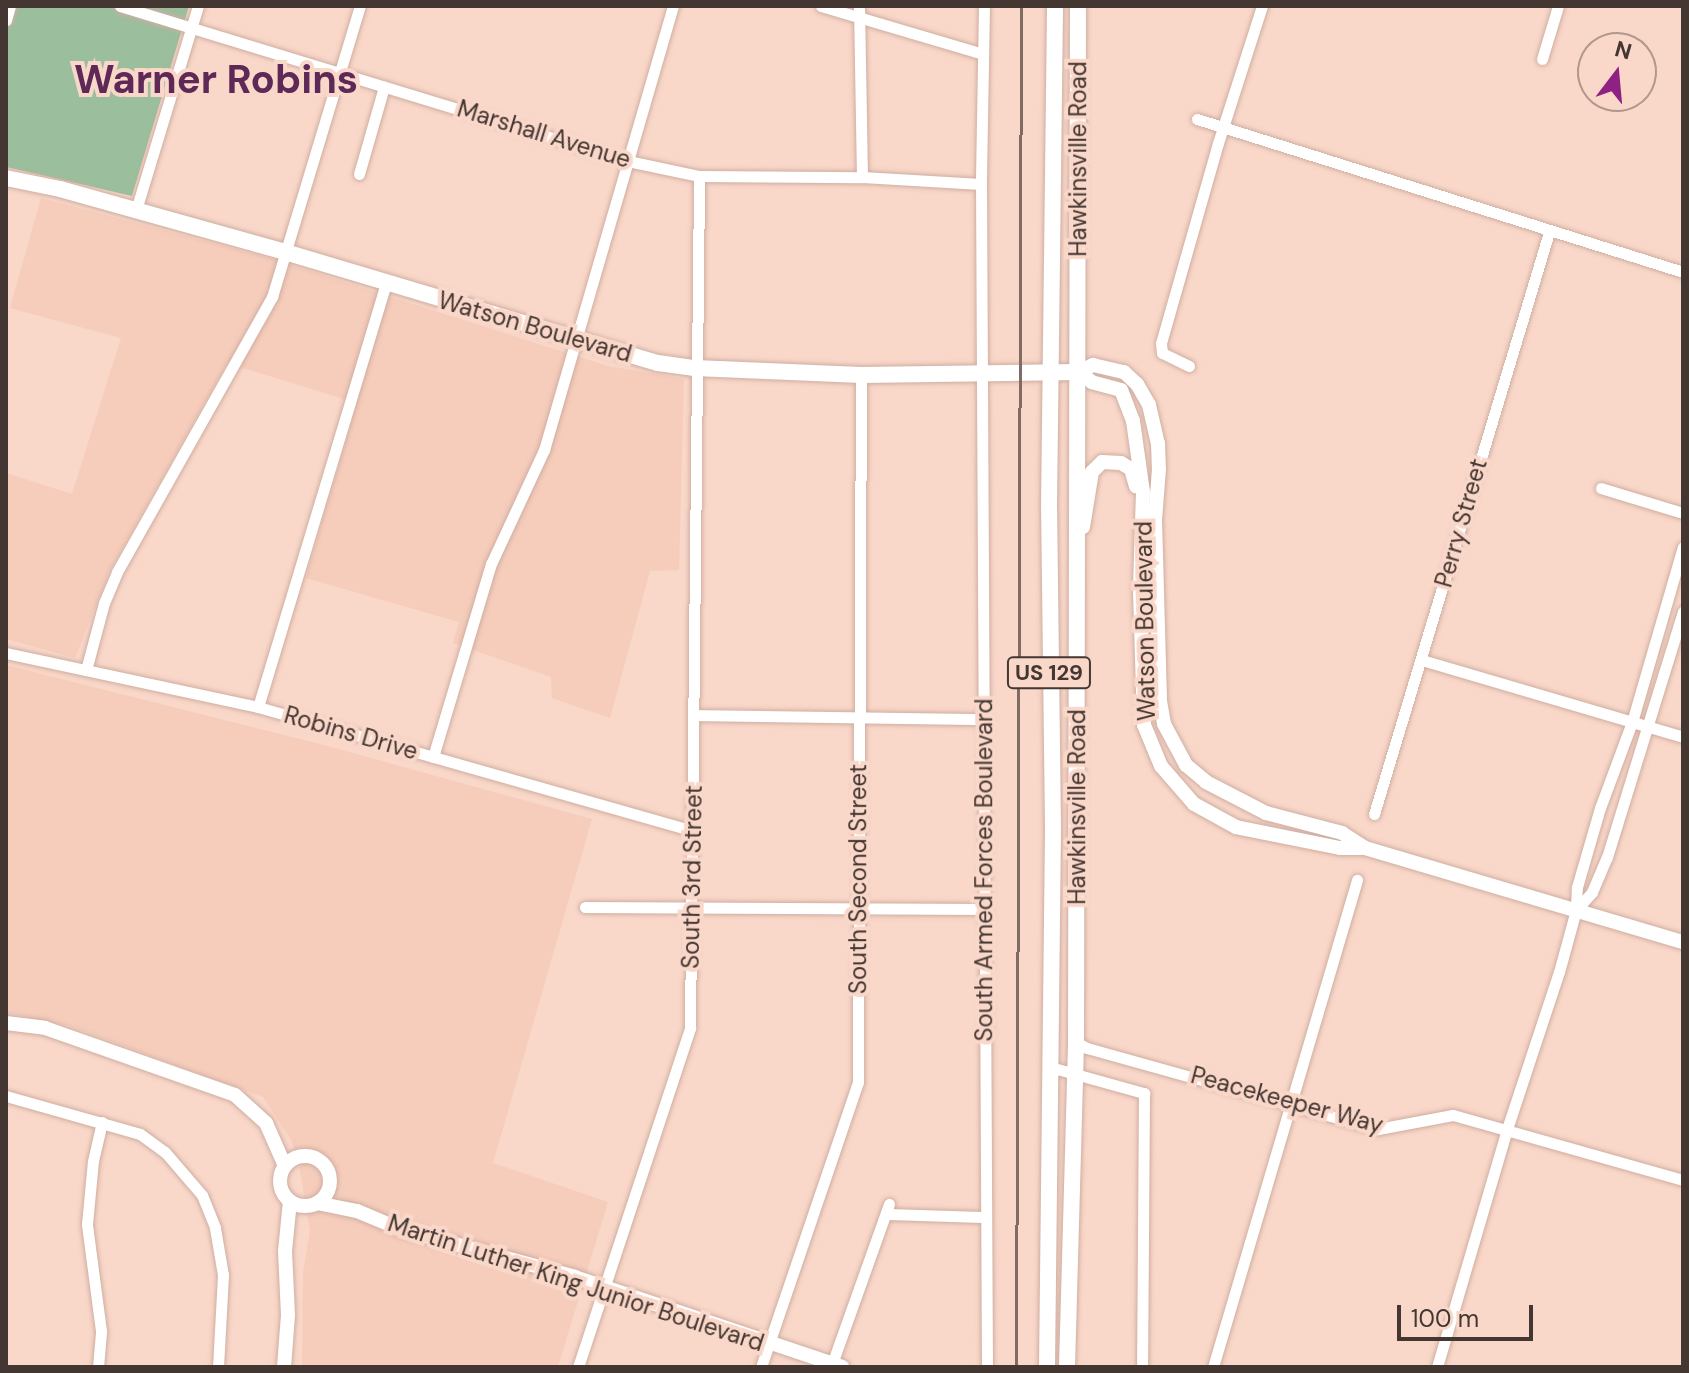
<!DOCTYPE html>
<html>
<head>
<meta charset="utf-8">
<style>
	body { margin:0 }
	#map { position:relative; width:1689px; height:1373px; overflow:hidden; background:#f9d7c9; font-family:"DM Sans",sans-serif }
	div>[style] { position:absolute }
	.built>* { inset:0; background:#f6ccbb }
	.green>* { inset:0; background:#9bbe9d }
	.roads { filter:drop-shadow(0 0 2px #cfaea1) drop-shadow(0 0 2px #cfaea1) }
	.minor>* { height:11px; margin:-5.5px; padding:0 5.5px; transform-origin:5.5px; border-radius:5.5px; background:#fff }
	.tertiary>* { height:14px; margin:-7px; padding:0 7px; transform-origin:7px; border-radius:7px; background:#fff }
	.tertiary>.ring { margin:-7px; padding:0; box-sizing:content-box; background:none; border:14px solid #fff; border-radius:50% }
	.secondary>* { height:16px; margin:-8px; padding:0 8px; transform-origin:8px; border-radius:8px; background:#fff }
	.primary>* { height:16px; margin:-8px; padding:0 8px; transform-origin:8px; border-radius:8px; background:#fff }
	.rail>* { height:3px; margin:-1.5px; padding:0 1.5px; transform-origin:1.5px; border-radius:1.5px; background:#816c64 }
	span { translate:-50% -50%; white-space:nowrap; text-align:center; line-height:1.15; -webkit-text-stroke:8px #f9d7c9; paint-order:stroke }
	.shield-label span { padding:2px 6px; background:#f9d7c9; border:2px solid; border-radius:6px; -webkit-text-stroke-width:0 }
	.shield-label { font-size:22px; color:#443631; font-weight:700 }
	.street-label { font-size:24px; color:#443631 }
	.town-label { font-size:40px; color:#5e2957; font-weight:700 }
	.frame { position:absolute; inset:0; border:8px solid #443631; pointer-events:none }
	.north { position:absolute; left:1577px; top:32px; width:80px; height:80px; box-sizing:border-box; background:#f9d7c9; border:2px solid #b1978c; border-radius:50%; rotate:16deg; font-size:22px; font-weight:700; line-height:32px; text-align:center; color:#443631 }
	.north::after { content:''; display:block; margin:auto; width:28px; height:36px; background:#8f2183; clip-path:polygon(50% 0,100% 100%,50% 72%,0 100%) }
	.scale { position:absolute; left:1397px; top:1305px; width:136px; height:36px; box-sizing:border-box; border:4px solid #443631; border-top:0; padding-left:10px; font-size:24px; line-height:28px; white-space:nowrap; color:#443631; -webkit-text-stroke:6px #f9d7c9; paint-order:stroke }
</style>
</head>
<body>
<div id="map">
	<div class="built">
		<i style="clip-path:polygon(41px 198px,265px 257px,608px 366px,684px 379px,679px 570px,650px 571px,610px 718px,552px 698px,551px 677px,453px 643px,459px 622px,306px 578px,357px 403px,227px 363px,110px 570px,75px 658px,6px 639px,6px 473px,72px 494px,121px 338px,10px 308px)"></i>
		<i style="clip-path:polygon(6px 665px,320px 744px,592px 819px,493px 1163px,608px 1202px,558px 1367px,302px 1367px,303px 1273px,310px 1231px,299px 1164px,291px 1140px,263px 1097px,67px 1025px,6px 1013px)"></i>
	</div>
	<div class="green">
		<i style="clip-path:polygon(6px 6px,189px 6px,132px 196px,6px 167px)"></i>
	</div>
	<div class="roads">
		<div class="minor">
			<i style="left:120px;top:6px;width:531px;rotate:16.97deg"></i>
			<i style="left:628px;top:161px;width:73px;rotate:11.9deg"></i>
			<i style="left:699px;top:176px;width:163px;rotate:0.4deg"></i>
			<i style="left:862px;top:177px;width:119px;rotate:3.4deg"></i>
			<i style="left:821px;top:6px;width:169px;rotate:16.5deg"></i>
			<i style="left:859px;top:6px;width:171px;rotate:89deg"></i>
			<i style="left:984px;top:6px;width:178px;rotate:91deg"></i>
			<i style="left:981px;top:184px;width:1183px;rotate:89.71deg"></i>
			<i style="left:6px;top:20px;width:15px;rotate:-74deg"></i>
			<i style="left:1542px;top:59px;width:55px;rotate:-73.2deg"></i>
			<i style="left:1197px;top:119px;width:510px;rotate:17.47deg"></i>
			<i style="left:359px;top:174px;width:91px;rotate:-74deg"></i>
			<i style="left:136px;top:210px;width:213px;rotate:-73.1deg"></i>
			<i style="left:1189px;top:366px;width:30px;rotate:-154deg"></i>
			<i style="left:1162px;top:353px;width:10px;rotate:-96deg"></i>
			<i style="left:1161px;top:343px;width:208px;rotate:-74.1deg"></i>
			<i style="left:1218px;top:143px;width:144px;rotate:-72.2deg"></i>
			<i style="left:1601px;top:488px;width:86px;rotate:17deg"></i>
			<i style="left:6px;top:653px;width:258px;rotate:12.1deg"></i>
			<i style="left:258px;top:707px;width:451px;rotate:15.9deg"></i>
			<i style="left:1422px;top:660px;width:272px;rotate:16.4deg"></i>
			<i style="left:86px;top:670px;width:69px;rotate:-75deg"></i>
			<i style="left:104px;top:603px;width:34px;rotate:-67deg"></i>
			<i style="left:117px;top:572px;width:316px;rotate:-60.6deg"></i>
			<i style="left:272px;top:297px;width:304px;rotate:-73.2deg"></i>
			<i style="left:258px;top:707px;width:442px;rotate:-73.2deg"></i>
			<i style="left:695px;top:715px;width:290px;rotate:0.8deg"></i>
			<i style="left:433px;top:757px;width:202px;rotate:-73.3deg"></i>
			<i style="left:491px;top:564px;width:126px;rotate:-65.1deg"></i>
			<i style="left:544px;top:450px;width:462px;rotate:-73.8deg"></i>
			<i style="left:1374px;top:814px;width:608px;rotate:-73.26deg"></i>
			<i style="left:585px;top:907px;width:399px;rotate:0.3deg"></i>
			<i style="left:1576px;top:910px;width:24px;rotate:-48deg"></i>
			<i style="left:1592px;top:892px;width:38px;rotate:-67deg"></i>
			<i style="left:1607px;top:857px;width:257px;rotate:-72.8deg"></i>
			<i style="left:1076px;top:1042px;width:13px;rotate:29deg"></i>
			<i style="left:1087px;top:1048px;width:302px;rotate:15.6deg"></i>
			<i style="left:1378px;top:1129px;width:76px;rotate:-10.6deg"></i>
			<i style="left:1453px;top:1115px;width:239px;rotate:15.8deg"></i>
			<i style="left:1050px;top:1067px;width:98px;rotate:15.5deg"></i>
			<i style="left:1144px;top:1093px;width:274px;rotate:90.4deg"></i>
			<i style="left:6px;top:1096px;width:139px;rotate:15.8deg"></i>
			<i style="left:140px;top:1134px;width:31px;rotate:36deg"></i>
			<i style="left:165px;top:1152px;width:57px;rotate:49.3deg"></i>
			<i style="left:202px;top:1195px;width:35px;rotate:68deg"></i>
			<i style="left:215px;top:1228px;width:48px;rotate:80.3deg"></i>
			<i style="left:223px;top:1275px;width:92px;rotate:93.1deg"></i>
			<i style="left:886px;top:1214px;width:98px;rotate:1.8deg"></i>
			<i style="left:832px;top:1364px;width:170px;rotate:-70.4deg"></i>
			<i style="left:98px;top:1367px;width:36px;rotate:-85deg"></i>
			<i style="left:101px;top:1331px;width:108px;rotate:-97.5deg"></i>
			<i style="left:87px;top:1224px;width:63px;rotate:-84.6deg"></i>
			<i style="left:93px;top:1161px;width:40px;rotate:-77deg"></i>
			<i style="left:578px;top:1367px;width:357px;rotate:-71.7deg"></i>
			<i style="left:690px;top:1028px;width:852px;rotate:-89.39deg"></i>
			<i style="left:761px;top:1367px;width:301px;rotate:-71.2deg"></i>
			<i style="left:858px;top:1082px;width:707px;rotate:-89.76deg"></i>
			<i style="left:1213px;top:1367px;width:508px;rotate:-73.53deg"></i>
			<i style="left:1437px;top:1367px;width:248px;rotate:-73.6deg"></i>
			<i style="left:1507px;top:1129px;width:165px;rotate:-71.7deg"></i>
			<i style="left:1559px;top:972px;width:64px;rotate:-74.7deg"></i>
			<i style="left:1576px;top:910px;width:23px;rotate:-88deg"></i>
			<i style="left:1577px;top:887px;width:82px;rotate:-73.8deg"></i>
			<i style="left:1600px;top:808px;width:92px;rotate:-69.6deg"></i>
			<i style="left:1632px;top:722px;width:182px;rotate:-73.8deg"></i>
		</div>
		<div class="tertiary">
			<i style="left:1083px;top:527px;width:56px;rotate:-80.7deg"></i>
			<i style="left:1092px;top:472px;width:14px;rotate:-45deg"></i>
			<i style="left:1102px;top:462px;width:19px;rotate:3deg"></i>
			<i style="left:1121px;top:463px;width:12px;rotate:31deg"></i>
			<i style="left:1131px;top:469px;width:18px;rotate:74deg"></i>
			<i style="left:1365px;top:848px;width:25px;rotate:180deg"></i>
			<i style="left:1340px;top:848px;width:106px;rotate:-168.6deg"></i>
			<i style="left:1236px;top:827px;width:48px;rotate:-151.3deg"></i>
			<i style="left:1194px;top:804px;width:50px;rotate:-131deg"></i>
			<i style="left:1161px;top:766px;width:44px;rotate:-112.5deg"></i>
			<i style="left:1144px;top:725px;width:138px;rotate:-91.7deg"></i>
			<i style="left:1140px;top:587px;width:95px;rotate:-88.2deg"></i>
			<i style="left:1143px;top:492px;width:72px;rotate:-98deg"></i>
			<i style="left:1133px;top:421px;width:33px;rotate:-111deg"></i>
			<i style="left:1121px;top:390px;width:30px;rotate:-165deg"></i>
			<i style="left:1092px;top:382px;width:16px;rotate:-142deg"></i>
			<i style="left:1079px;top:372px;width:16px;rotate:-27deg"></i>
			<i style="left:1093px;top:365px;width:32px;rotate:13deg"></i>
			<i style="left:1124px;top:372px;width:18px;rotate:43deg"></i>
			<i style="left:1137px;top:384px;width:24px;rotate:60deg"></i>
			<i style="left:1149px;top:405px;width:39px;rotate:77deg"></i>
			<i style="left:1158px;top:443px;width:26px;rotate:88deg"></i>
			<i style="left:1159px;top:469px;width:51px;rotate:94.5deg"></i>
			<i style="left:1155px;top:520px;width:181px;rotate:88.4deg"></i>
			<i style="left:1160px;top:701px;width:23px;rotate:80deg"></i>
			<i style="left:1164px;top:724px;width:47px;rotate:61.8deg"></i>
			<i style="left:1186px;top:765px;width:26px;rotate:40deg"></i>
			<i style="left:1206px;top:782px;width:68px;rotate:27.3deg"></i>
			<i style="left:1266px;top:813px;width:79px;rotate:14.7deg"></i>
			<i style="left:1342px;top:833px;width:27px;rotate:33deg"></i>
			<i style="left:1365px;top:848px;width:332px;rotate:16.5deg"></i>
			<i style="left:6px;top:1023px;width:39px;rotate:7deg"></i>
			<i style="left:45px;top:1028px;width:201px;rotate:19.4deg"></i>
			<i style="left:235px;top:1095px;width:42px;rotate:42.1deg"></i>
			<i style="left:266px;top:1123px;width:47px;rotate:66.2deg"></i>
			<i class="ring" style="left:280px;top:1156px;width:36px;height:36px"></i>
			<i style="left:317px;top:1203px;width:41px;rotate:11.3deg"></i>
			<i style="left:357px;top:1211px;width:47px;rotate:22.7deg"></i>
			<i style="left:400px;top:1229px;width:181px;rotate:15.3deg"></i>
			<i style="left:575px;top:1277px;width:282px;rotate:18.6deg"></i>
			<i style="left:284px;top:1367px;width:52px;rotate:-85.6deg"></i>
			<i style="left:288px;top:1315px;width:64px;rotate:-92.7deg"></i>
			<i style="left:285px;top:1251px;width:50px;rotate:-84.3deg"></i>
		</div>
		<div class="secondary">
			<i style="left:6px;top:178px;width:55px;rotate:11.5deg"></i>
			<i style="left:60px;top:189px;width:234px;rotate:15.6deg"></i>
			<i style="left:285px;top:252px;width:389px;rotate:16.6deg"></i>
			<i style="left:658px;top:363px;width:37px;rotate:8deg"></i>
			<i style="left:695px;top:368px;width:166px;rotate:2.4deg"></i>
			<i style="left:861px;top:375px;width:218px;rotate:-0.8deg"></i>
		</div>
		<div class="primary">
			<i style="left:1047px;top:1367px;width:539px;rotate:-89.36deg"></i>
			<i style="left:1053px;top:828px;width:321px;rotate:-90.7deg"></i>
			<i style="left:1049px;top:507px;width:501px;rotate:-89.31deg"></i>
			<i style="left:1067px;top:1367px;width:325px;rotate:-88.4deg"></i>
			<i style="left:1076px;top:1042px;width:1036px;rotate:-89.89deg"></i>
		</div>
	</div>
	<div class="rail">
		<i style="left:1016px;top:1367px;width:1361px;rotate:-89.79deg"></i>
	</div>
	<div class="shield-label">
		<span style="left:1049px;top:673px">US 129</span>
	</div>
	<div class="street-label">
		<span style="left:544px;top:134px;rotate:17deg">Marshall Avenue</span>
		<span style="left:1078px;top:159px;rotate:-90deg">Hawkinsville Road</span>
		<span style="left:535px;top:327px;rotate:16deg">Watson Boulevard</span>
		<span style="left:1461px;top:523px;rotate:-74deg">Perry Street</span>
		<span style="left:1145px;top:621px;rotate:-91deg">Watson Boulevard</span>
		<span style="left:351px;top:733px;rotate:16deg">Robins Drive</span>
		<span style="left:1077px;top:807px;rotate:-90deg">Hawkinsville Road</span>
		<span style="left:984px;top:870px;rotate:-90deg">South Armed Forces Boulevard</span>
		<span style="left:692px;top:877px;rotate:-89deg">South 3rd Street</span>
		<span style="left:858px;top:879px;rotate:-90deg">South Second Street</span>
		<span style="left:1287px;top:1100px;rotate:15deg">Peacekeeper Way</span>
		<span style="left:576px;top:1283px;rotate:18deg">Martin Luther King Junior Boulevard</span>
	</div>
	<div class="town-label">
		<span style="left:216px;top:79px">Warner Robins</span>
	</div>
	<div class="frame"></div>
	<div class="north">N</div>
	<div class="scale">100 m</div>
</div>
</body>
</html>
